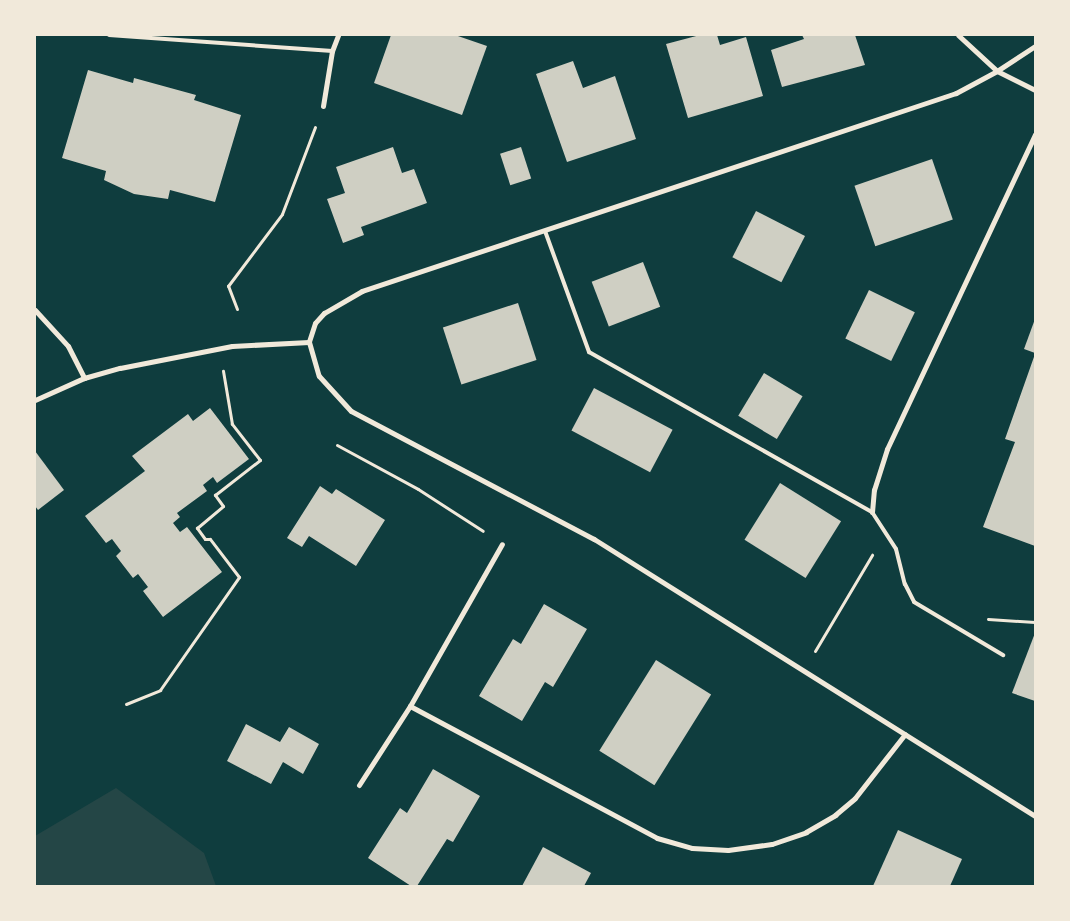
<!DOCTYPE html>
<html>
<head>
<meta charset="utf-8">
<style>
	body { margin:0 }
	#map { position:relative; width:1070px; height:921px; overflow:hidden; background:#0f3d3e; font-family:"Archivo Narrow",sans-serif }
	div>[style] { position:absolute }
	.green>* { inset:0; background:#244646 }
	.building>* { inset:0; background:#cfcfc3; transform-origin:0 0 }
	.path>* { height:3px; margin:-1.5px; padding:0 1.5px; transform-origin:1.5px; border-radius:1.5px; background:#f1e9da }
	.service>* { height:4px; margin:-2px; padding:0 2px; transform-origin:2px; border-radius:2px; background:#f1e9da }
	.minor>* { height:5px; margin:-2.5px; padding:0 2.5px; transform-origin:2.5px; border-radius:2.5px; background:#f1e9da }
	span { translate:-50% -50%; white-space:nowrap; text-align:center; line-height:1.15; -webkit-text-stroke:5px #f1e9da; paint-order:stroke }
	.frame { position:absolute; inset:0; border:36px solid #f1e9da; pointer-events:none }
</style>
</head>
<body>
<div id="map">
	<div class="green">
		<i style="clip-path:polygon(116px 788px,204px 853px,216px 886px,35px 886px,35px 836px)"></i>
	</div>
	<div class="building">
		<i style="clip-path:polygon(391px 35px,455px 35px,487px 46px,462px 115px,374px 83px)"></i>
		<i style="clip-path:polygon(700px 35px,717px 35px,720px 45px,746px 37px,763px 96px,688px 118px,666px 44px)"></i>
		<i style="clip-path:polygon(802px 35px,855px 35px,865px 65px,782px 87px,771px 50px,804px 39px)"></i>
		<i style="clip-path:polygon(573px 61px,583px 88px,615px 76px,636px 139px,567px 162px,536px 74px)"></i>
		<i style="clip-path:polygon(88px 70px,133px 83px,134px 78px,196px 95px,194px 100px,241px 115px,215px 202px,170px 190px,168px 199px,134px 194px,104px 180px,106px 171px,62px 158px)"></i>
		<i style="clip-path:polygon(393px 147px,402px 173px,414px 169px,427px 203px,361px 227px,364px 235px,343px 243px,327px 199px,345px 193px,336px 167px)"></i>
		<i style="left:521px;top:147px;width:33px;height:22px;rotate:72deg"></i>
		<i style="left:932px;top:159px;width:64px;height:82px;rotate:71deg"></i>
		<i style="left:756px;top:211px;width:55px;height:52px;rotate:27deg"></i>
		<i style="left:643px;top:262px;width:48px;height:55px;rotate:69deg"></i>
		<i style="left:869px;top:290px;width:51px;height:54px;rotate:26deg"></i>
		<i style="left:518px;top:303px;width:60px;height:79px;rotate:72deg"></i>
		<i style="clip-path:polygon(1035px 319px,1035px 353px,1024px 349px)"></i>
		<i style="clip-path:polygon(1035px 354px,1035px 546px,983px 527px,1015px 442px,1005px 439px)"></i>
		<i style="left:764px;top:373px;width:45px;height:50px;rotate:31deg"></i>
		<i style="left:594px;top:388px;width:89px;height:48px;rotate:28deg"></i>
		<i style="clip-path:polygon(210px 408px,249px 459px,217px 483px,213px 477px,203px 485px,207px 491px,177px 513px,180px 517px,173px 523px,180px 532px,187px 527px,222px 572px,163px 617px,143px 591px,148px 587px,138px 574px,133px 578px,116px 556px,121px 551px,112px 539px,106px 543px,85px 516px,145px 471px,132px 456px,188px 414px,193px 421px)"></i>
		<i style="clip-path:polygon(35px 451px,64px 490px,38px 510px,35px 506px)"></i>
		<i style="left:780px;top:483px;width:72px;height:67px;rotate:32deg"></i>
		<i style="clip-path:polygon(320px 486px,332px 494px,336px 489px,385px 520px,356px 566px,309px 536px,302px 547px,287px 538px)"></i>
		<i style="clip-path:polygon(544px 604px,587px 629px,553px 687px,545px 682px,522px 721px,479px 696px,513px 639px,521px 644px)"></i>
		<i style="clip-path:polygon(1035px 633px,1035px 701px,1012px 693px)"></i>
		<i style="left:656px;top:660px;width:65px;height:107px;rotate:32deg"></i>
		<i style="clip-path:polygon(246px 724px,280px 742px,289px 727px,319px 744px,303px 774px,283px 762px,271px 784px,227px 761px)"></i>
		<i style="clip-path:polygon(433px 769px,480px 796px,453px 842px,447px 839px,417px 886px,411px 886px,368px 858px,400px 808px,407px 813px)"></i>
		<i style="clip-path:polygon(898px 830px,962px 859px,950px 886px,873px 886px)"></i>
		<i style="clip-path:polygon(543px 847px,591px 873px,584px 886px,522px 886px)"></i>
	</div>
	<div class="path">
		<i style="left:237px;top:309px;width:25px;rotate:-111deg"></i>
		<i style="left:228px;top:286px;width:90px;rotate:-53.1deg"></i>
		<i style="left:282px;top:214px;width:93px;rotate:-69.2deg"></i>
		<i style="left:337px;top:445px;width:92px;rotate:28.5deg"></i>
		<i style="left:418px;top:489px;width:77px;rotate:32.9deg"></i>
		<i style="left:988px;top:619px;width:47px;rotate:3.7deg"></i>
		<i style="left:815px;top:651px;width:112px;rotate:-59.3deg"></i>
		<i style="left:126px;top:704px;width:37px;rotate:-22deg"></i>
		<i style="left:160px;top:690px;width:138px;rotate:-55deg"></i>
		<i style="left:239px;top:577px;width:48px;rotate:-127.3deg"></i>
		<i style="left:210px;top:539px;width:5px;rotate:180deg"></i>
		<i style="left:205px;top:539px;width:14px;rotate:-126deg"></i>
		<i style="left:197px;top:528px;width:34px;rotate:-40deg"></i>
		<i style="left:223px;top:506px;width:14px;rotate:-126deg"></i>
		<i style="left:215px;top:495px;width:57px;rotate:-37.9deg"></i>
		<i style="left:260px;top:460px;width:46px;rotate:-127.9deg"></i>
		<i style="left:232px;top:424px;width:54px;rotate:-99.6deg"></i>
	</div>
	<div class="service">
		<i style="left:109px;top:35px;width:224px;rotate:4.1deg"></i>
		<i style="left:545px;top:231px;width:129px;rotate:70deg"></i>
		<i style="left:589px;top:352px;width:325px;rotate:29.5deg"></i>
		<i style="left:872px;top:512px;width:44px;rotate:57deg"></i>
		<i style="left:896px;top:549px;width:36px;rotate:76deg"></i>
		<i style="left:905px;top:584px;width:20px;rotate:63deg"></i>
		<i style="left:914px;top:602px;width:104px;rotate:30.8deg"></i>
	</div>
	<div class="minor">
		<i style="left:958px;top:35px;width:53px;rotate:42.7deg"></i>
		<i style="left:997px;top:71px;width:42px;rotate:26.6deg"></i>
		<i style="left:1035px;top:46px;width:45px;rotate:146.7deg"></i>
		<i style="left:997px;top:71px;width:47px;rotate:151.8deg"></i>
		<i style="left:956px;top:93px;width:626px;rotate:161.57deg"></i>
		<i style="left:362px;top:291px;width:44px;rotate:149.9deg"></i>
		<i style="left:324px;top:313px;width:13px;rotate:132deg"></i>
		<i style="left:315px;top:323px;width:20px;rotate:108deg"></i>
		<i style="left:309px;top:342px;width:35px;rotate:74deg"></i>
		<i style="left:319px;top:376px;width:47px;rotate:47.6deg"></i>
		<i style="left:351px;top:411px;width:275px;rotate:27.8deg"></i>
		<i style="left:594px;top:539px;width:521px;rotate:32.13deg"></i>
		<i style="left:323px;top:106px;width:56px;rotate:-80.7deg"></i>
		<i style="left:332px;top:51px;width:17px;rotate:-69deg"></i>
		<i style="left:35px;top:310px;width:49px;rotate:47.5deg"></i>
		<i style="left:68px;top:346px;width:36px;rotate:63deg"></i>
		<i style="left:35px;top:400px;width:54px;rotate:-24.2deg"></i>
		<i style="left:84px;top:378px;width:37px;rotate:-16deg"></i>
		<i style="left:120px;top:368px;width:114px;rotate:-11.1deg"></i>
		<i style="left:232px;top:346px;width:77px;rotate:-3deg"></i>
		<i style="left:872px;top:512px;width:22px;rotate:-85deg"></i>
		<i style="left:874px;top:490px;width:43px;rotate:-72.4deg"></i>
		<i style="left:887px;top:449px;width:348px;rotate:-64.8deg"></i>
		<i style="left:410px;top:706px;width:186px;rotate:-60.4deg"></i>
		<i style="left:359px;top:785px;width:94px;rotate:-57.2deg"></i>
		<i style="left:410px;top:706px;width:280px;rotate:28.1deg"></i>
		<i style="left:657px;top:838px;width:36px;rotate:16deg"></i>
		<i style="left:692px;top:848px;width:36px;rotate:3deg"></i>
		<i style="left:728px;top:850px;width:44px;rotate:-7.8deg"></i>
		<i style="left:772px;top:844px;width:36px;rotate:-19deg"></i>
		<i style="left:806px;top:832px;width:34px;rotate:-30deg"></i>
		<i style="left:835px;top:815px;width:26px;rotate:-40deg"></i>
		<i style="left:855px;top:798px;width:81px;rotate:-52deg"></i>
	</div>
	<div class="frame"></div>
</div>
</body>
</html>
